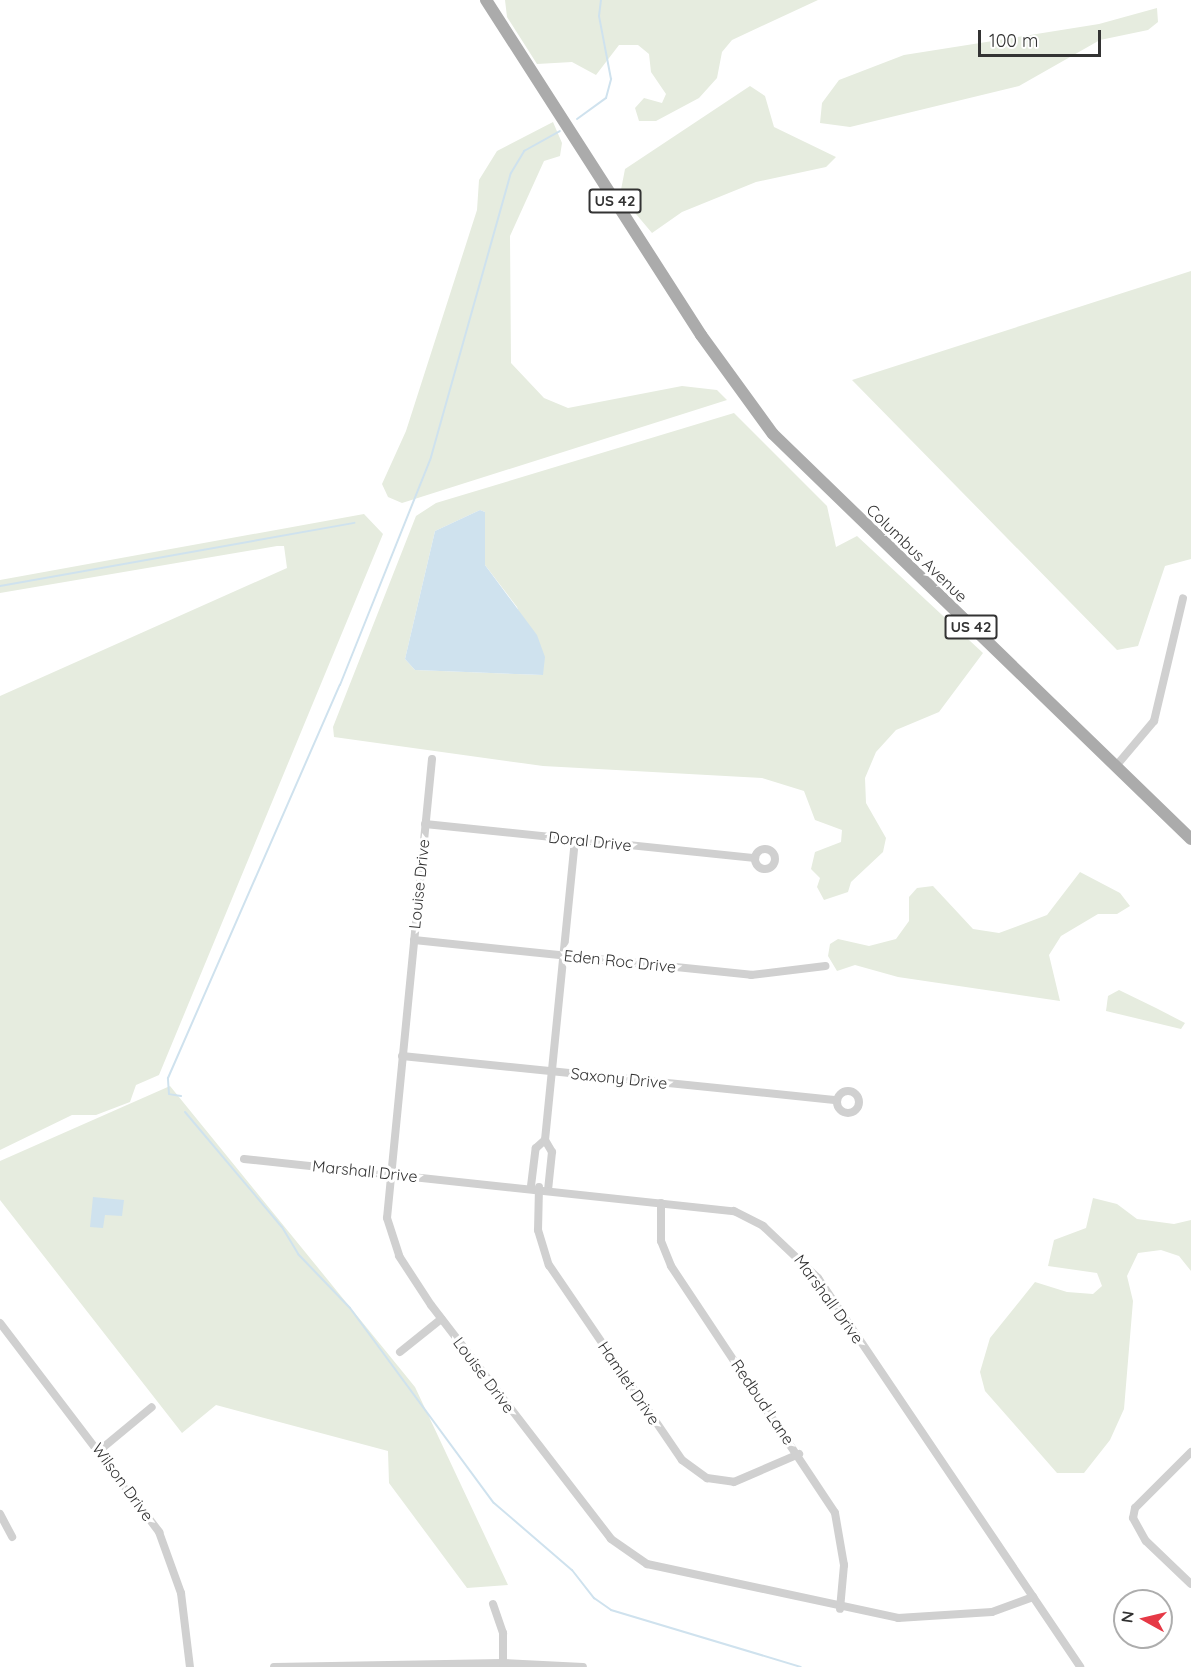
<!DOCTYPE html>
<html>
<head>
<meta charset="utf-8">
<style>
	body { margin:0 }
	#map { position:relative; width:1191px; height:1667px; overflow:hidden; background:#fff; font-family:Quicksand,sans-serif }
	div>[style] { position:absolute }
	.green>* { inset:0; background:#e6ecdf }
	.water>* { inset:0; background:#cfe2ee }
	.stream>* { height:2px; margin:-1px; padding:0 1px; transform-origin:1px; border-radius:1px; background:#cfe2ee }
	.minor>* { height:8px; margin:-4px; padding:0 4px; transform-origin:4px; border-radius:4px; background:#d0d0d0 }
	.minor>.ring { margin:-4px; padding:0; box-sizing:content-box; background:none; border:8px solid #d0d0d0; border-radius:50% }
	.primary>* { height:12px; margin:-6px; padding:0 6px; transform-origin:6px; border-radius:6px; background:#ababab }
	span { translate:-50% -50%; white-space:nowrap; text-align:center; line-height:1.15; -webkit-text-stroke:6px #fff; paint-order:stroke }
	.shield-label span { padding:2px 4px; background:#fff; border:2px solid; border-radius:4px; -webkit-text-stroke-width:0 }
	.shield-label { font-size:15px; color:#333; font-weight:700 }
	.street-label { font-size:16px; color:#333 }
	.north { position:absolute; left:1113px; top:1589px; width:60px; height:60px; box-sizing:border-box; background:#fff; border:2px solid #adadad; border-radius:50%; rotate:278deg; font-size:16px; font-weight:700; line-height:24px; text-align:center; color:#333 }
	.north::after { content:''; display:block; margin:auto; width:21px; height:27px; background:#e63946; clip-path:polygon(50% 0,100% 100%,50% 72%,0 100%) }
	.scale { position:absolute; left:978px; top:30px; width:123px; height:27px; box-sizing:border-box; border:3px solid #333; border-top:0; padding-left:8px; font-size:18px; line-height:21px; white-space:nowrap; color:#333; -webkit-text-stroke:4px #fff; paint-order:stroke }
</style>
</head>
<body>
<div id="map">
	<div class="green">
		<i style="clip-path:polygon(505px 0,818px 0,732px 40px,722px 52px,717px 78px,699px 98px,656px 121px,639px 121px,635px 108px,644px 98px,662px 103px,666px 94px,651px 72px,649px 54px,638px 45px,619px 45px,596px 75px,572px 62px,537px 64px,507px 17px)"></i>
		<i style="clip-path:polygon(1157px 8px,1158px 22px,1148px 30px,1100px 40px,1019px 86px,850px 127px,820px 123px,822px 103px,839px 80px,904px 55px,1099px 24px)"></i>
		<i style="clip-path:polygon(750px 86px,765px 96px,774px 127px,836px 157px,826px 167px,756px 182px,682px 212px,652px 233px,620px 195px,625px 169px)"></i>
		<i style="clip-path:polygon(553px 122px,562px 143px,560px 156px,544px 161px,510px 236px,511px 363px,544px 398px,568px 408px,682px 386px,717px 390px,727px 400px,402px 503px,388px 497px,382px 484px,406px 431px,477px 210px,479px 180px,497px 151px)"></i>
		<i style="clip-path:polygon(1191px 271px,1191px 559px,1165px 566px,1138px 646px,1117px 650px,852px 380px)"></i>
		<i style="clip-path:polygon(evenodd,734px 413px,827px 506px,836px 547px,857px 536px,983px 653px,939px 712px,896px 730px,876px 752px,865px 778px,866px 803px,886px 838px,883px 852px,851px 882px,848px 892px,824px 900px,817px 887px,820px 878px,811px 869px,815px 852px,841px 842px,842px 830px,815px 820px,804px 791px,762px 778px,543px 766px,334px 737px,333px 727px,416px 516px,436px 503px,734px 413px,480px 510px,485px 512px,485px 565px,517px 607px,543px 675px,415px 670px,405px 659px,435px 531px,480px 510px)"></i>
		<i style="clip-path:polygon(364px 514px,383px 534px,159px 1075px,136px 1085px,130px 1102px,96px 1115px,72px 1115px,0 1150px,0 696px,287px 568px,284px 546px,277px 546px,0 593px,0 580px)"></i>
		<i style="clip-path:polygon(1080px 872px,1120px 893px,1130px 906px,1117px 914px,1098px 914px,1061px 936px,1049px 955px,1060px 1001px,898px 977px,855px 965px,837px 971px,828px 956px,830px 944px,838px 939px,869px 946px,896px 939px,909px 921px,909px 897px,917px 888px,933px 886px,973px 929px,999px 933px,1047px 915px)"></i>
		<i style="clip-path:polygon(1119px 990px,1156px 1008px,1185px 1023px,1181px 1029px,1106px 1011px,1108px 996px)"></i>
		<i style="clip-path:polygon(170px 1086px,415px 1387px,508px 1585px,467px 1588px,389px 1483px,388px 1451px,216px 1405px,182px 1433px,0 1200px,0 1161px)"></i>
		<i style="clip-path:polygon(1093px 1198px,1117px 1204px,1137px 1219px,1174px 1224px,1191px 1220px,1191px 1271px,1179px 1256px,1161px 1250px,1138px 1253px,1127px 1276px,1133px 1301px,1124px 1409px,1110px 1440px,1084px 1473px,1057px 1473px,985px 1391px,980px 1372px,990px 1338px,1035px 1282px,1067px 1292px,1093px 1294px,1102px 1286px,1097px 1273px,1048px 1266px,1054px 1240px,1086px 1228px)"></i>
	</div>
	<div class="water">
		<i style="clip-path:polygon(480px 510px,485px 512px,485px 565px,537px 635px,545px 657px,543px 675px,415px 670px,405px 659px,435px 531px)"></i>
		<i style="clip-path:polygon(93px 1197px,124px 1200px,122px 1216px,105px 1215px,103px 1228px,90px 1227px)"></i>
	</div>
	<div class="stream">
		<i style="left:577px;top:119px;width:36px;rotate:-36deg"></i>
		<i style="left:606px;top:98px;width:20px;rotate:-75deg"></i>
		<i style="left:611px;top:79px;width:64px;rotate:-100.8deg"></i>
		<i style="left:599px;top:16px;width:16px;rotate:-83deg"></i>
		<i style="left:0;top:586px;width:360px;rotate:-10.1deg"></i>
		<i style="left:181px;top:1096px;width:12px;rotate:-171deg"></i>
		<i style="left:169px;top:1094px;width:16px;rotate:-94deg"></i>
		<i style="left:168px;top:1078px;width:429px;rotate:-66.4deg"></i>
		<i style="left:340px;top:685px;width:245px;rotate:-68.2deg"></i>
		<i style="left:431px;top:457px;width:295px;rotate:-74.3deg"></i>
		<i style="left:511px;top:173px;width:26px;rotate:-59deg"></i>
		<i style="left:524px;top:151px;width:41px;rotate:-29.1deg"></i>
		<i style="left:185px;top:1112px;width:150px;rotate:49.9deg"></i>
		<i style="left:282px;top:1227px;width:31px;rotate:59deg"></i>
		<i style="left:298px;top:1254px;width:75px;rotate:46.1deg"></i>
		<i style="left:350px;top:1308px;width:242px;rotate:53.6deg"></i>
		<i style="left:494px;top:1503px;width:103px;rotate:40.7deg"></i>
		<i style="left:572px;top:1570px;width:36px;rotate:52deg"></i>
		<i style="left:594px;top:1598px;width:21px;rotate:35deg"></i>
		<i style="left:611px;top:1610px;width:198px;rotate:16.7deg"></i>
	</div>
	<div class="minor">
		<i style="left:432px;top:759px;width:461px;rotate:95.6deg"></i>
		<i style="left:387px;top:1218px;width:40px;rotate:72deg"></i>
		<i style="left:399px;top:1256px;width:59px;rotate:56.9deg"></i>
		<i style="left:431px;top:1305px;width:295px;rotate:52.4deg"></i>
		<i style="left:611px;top:1539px;width:44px;rotate:34.8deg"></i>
		<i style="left:647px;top:1564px;width:257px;rotate:12.1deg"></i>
		<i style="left:898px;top:1618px;width:94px;rotate:-3.7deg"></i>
		<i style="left:992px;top:1612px;width:44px;rotate:-20.1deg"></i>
		<i style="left:1116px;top:766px;width:59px;rotate:-49.8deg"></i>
		<i style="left:1154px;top:721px;width:126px;rotate:-76.7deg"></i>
		<i style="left:425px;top:824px;width:332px;rotate:5.9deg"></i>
		<i class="ring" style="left:755px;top:849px;width:12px;height:12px"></i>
		<i style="left:414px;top:940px;width:339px;rotate:5.9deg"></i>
		<i style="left:751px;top:975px;width:75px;rotate:-6.9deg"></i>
		<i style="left:402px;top:1056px;width:437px;rotate:5.8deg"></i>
		<i class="ring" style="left:837px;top:1091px;width:14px;height:14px"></i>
		<i style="left:545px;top:1140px;width:14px;rotate:60deg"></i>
		<i style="left:552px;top:1152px;width:36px;rotate:96deg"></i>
		<i style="left:244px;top:1159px;width:493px;rotate:6.1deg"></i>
		<i style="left:734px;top:1211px;width:33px;rotate:27deg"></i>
		<i style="left:763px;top:1226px;width:76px;rotate:43.4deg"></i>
		<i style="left:818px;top:1278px;width:469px;rotate:56deg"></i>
		<i style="left:531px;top:1186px;width:38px;rotate:-83deg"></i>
		<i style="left:536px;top:1148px;width:12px;rotate:-42deg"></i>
		<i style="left:545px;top:1140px;width:301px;rotate:-84.3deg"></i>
		<i style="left:539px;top:1187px;width:43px;rotate:91.3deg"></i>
		<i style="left:538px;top:1230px;width:37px;rotate:73deg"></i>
		<i style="left:549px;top:1265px;width:236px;rotate:55.7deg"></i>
		<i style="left:682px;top:1460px;width:31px;rotate:36deg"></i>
		<i style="left:707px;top:1478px;width:27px;rotate:8deg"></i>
		<i style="left:734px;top:1482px;width:71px;rotate:-23.3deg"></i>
		<i style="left:661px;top:1203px;width:38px;rotate:90deg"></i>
		<i style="left:661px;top:1241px;width:27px;rotate:68deg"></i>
		<i style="left:671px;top:1266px;width:296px;rotate:56.4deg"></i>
		<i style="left:835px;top:1513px;width:53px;rotate:80.2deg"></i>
		<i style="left:844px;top:1565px;width:44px;rotate:95.2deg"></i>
		<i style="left:0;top:1323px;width:263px;rotate:52.7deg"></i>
		<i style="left:159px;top:1532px;width:65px;rotate:70.2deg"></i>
		<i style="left:181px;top:1593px;width:75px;rotate:83.1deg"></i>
		<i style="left:400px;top:1352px;width:53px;rotate:-38.8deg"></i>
		<i style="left:100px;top:1450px;width:67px;rotate:-39.6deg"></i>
		<i style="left:1191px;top:1452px;width:79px;rotate:135deg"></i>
		<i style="left:1135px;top:1508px;width:10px;rotate:101deg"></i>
		<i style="left:1133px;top:1518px;width:26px;rotate:61deg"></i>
		<i style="left:1146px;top:1541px;width:62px;rotate:43.7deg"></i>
		<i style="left:0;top:1514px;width:26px;rotate:62deg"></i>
		<i style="left:493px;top:1604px;width:31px;rotate:71deg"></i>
		<i style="left:503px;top:1633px;width:30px;rotate:90deg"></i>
		<i style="left:274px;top:1667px;width:229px;rotate:-1deg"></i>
		<i style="left:503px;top:1663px;width:80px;rotate:2.9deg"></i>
	</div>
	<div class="primary">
		<i style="left:486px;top:0;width:398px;rotate:57.3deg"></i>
		<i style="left:701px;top:335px;width:122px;rotate:54deg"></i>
		<i style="left:773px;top:434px;width:582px;rotate:44.1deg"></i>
	</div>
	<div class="shield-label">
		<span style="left:615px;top:201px">US 42</span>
		<span style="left:971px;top:627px">US 42</span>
	</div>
	<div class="street-label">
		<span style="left:917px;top:553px;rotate:44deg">Columbus Avenue</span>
		<span style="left:590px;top:841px;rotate:6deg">Doral Drive</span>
		<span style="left:419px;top:884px;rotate:-84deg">Louise Drive</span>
		<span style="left:620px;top:961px;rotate:6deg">Eden Roc Drive</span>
		<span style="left:619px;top:1078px;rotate:6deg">Saxony Drive</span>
		<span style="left:365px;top:1171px;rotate:6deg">Marshall Drive</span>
		<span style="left:829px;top:1299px;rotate:54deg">Marshall Drive</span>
		<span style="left:484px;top:1375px;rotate:53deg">Louise Drive</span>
		<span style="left:629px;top:1383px;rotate:56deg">Hamlet Drive</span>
		<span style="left:763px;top:1402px;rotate:56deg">Redbud Lane</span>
		<span style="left:123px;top:1482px;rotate:54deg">Wilson Drive</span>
	</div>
	<div class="north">N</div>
	<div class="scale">100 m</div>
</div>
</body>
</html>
